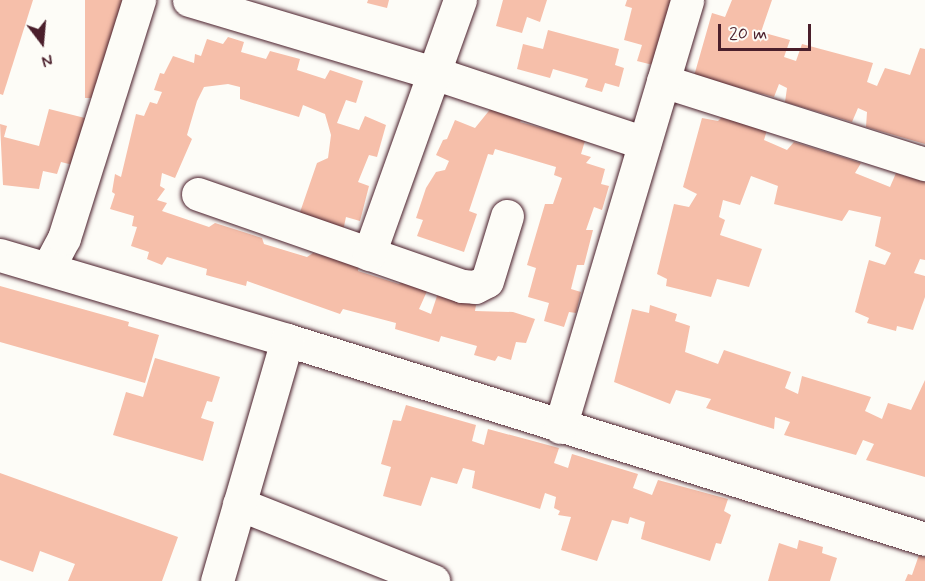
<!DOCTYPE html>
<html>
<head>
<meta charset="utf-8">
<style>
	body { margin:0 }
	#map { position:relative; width:925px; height:581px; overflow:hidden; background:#fdfcf7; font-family:Mynerve,sans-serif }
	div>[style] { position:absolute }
	.building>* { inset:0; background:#f6bfaa; transform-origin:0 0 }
	.roads { filter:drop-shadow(0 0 2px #4a1f2b) drop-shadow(0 0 2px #4a1f2b) }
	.street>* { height:33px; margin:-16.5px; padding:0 16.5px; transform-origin:16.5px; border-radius:16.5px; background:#fdfcf7 }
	span { translate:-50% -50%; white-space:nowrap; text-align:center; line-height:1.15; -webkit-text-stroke:5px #fdfcf7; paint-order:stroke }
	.north { position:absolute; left:12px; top:12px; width:60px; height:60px; -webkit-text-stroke:4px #fdfcf7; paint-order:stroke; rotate:164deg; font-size:16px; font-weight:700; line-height:24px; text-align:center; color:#4a1f2b }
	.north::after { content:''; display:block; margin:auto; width:21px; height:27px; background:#4a1f2b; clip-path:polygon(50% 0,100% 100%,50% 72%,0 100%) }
	.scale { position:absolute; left:718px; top:24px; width:93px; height:27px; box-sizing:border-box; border:3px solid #4a1f2b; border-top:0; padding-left:8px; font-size:18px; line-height:21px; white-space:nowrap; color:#4a1f2b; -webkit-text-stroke:4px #fdfcf7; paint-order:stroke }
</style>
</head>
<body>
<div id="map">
	<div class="building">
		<i style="clip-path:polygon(0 0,33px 0,3px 95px,0 94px)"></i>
		<i style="left:85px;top:0;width:40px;height:98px"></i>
		<i style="clip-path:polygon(368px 0,389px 0,387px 8px,367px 3px)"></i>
		<i style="clip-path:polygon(503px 0,547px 0,540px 22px,527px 17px,522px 33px,496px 26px)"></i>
		<i style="clip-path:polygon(627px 0,682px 0,657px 66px,637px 61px,642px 45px,624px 40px,632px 8px,625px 6px)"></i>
		<i style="clip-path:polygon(732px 0,772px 0,761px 32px,790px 40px,784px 57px,796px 61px,802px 44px,873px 63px,867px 82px,877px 86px,885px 68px,910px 75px,920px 48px,925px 49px,925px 144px,866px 127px,867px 112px,858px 108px,852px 122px,785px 102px,787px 88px,779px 84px,774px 97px,694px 76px,712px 13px,725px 17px)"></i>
		<i style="clip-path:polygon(548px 30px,619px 49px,615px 65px,624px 68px,619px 87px,605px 83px,602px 92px,585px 87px,588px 79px,553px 69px,550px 78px,517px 69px,523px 44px,543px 49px)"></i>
		<i style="clip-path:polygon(228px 37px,244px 42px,241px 52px,266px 59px,270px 51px,300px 59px,297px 70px,325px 79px,330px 70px,363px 81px,356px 103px,346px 100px,337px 123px,359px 130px,365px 116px,386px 125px,377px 157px,369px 155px,358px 182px,369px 186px,360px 221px,346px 217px,343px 231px,298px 218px,317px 163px,328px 158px,331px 135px,325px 114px,303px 105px,299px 117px,240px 99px,240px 87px,228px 84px,204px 87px,197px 101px,187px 135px,192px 139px,175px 178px,162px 173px,160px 186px,165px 189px,157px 200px,167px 203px,162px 211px,209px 227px,215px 223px,262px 238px,264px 244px,307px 257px,313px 253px,359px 264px,358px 271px,399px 284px,406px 279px,428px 289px,419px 309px,431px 314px,438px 293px,476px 305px,475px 311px,513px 312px,535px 319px,526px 343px,516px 342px,511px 360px,498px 356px,495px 361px,474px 355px,477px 346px,441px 336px,439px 342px,395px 329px,396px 323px,343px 309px,340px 314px,247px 281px,246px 286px,206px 275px,207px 269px,167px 257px,162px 265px,147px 259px,149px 252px,131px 246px,137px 227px,132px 226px,134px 216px,110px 209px,115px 194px,112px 192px,115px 174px,121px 177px,136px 114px,144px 116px,150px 102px,157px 104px,162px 92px,154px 90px,160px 73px,164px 74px,173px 56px,194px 63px,195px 54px,201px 56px,207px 39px,223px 44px)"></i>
		<i style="clip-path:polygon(492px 107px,528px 110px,520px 122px,552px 131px,556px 117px,588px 131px,581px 154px,591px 157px,586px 163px,605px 169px,601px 184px,609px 186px,602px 210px,594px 207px,586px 230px,593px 230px,584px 265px,577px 265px,571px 289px,581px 292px,576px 313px,569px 312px,564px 327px,544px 321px,549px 303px,528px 297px,536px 268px,527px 265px,545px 204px,553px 204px,562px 178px,554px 175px,556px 167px,495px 149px,493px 155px,488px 154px,469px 211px,477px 214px,464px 252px,417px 236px,423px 220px,416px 218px,426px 188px,436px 172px,445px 170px,449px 161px,436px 155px,443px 140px,447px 139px,455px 120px,475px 128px)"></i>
		<i style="clip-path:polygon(49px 109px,89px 119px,77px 166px,61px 162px,57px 174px,43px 171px,39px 189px,3px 185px,0 124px,7px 126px,4px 137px,39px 146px)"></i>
		<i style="clip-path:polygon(723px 116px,767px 130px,764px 140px,787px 150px,794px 142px,861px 163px,855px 173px,890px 187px,896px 173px,925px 182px,925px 260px,920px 259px,914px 273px,925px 276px,925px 297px,913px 330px,897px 326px,896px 331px,867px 323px,869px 318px,855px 312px,869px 260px,885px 265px,891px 253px,875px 246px,881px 217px,849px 210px,842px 221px,774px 204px,778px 186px,751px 176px,740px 205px,723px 200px,719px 217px,725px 220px,720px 235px,762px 249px,749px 287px,717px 279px,711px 297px,666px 286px,667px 279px,657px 274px,674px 204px,689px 207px,697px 194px,683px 187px,702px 118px,718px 121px)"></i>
		<i style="clip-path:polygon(0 286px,129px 322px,128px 326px,159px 335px,145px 383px,0 342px)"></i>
		<i style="clip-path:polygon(650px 305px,677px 314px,675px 321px,690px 326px,685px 352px,718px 364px,724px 350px,791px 372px,785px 388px,798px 394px,802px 376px,871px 397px,865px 411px,882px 419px,888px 403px,911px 410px,925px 380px,925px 477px,866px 460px,874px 444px,863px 440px,856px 455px,784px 435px,790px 422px,775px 417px,774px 429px,706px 408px,711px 399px,676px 390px,670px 404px,614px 382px,632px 309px,649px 313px)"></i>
		<i style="clip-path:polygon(155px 358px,220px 377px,212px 402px,207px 401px,201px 418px,214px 422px,203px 461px,113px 435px,126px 392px,143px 397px)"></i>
		<i style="clip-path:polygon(406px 405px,476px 425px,472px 441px,484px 445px,488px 429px,559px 448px,554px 463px,568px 468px,572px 454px,638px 474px,633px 488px,652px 495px,658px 480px,728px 499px,724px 511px,731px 515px,721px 544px,716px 543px,710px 561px,641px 539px,645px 522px,630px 517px,628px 524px,612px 520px,597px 561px,561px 550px,571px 517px,558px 515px,560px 511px,554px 508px,556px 497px,545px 493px,540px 509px,472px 488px,475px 471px,463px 468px,457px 484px,431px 477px,421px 506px,383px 496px,391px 467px,381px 464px,393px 420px,401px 421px)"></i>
		<i style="clip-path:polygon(0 473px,178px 537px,162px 581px,68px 581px,75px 564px,40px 551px,33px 572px,0 560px)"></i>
		<i style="clip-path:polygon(799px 540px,823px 547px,822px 553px,837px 558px,830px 581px,768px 581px,779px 543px,797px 549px)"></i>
		<i style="clip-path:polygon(919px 555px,925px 557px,925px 581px,905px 581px,908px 574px,912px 575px)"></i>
	</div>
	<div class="roads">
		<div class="street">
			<i style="left:189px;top:0;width:252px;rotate:16.6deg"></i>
			<i style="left:431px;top:72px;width:225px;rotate:18.4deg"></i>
			<i style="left:663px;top:81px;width:275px;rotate:17.6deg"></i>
			<i style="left:198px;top:194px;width:280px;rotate:19.2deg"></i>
			<i style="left:462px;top:286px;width:13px;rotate:4deg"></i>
			<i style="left:475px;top:287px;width:13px;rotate:-27deg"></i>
			<i style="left:487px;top:281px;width:68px;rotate:-72.9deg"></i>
			<i style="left:369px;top:254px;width:270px;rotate:-70.3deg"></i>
			<i style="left:0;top:255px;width:299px;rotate:16.5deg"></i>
			<i style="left:287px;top:340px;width:668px;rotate:17.32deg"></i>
			<i style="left:48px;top:268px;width:34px;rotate:-62deg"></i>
			<i style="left:64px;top:238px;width:250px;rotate:-72.5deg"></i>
			<i style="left:560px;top:427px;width:445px;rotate:-73.4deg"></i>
			<i style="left:239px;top:504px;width:209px;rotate:21.6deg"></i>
			<i style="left:217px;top:581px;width:251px;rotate:-73.8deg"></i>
		</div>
	</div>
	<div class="north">N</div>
	<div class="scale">20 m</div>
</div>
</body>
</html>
